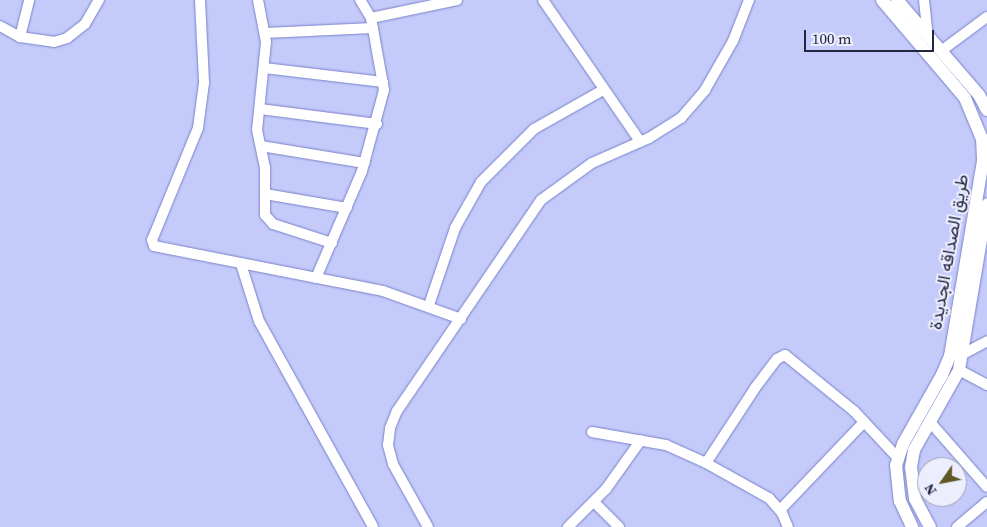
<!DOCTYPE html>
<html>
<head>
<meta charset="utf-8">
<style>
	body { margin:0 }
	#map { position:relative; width:987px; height:527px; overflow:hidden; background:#c4cbfa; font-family:"Source Serif 4",Vazirmatn,serif }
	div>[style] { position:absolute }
	.roads { filter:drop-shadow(0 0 1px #7b81ca) drop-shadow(0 0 1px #7b81ca) }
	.minor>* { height:10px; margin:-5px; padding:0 5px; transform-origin:5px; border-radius:5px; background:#fff }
	.tertiary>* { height:12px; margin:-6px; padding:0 6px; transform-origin:6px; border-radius:6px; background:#fff }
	span { translate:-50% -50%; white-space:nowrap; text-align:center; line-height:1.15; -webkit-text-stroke:4px #eceefe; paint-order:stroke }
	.street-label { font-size:18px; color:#232543 }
	.north { position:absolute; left:917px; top:457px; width:50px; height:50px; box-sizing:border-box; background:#eceefe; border:1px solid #9c9eb3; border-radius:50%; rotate:237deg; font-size:14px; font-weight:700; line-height:20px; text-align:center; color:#232543 }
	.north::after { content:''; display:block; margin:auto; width:18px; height:22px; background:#605723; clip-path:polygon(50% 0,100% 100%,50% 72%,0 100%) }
	.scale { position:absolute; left:804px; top:30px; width:130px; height:22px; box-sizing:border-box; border:2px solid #232543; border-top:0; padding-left:6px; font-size:15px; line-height:18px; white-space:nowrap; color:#232543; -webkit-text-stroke:4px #eceefe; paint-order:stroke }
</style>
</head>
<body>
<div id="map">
	<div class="roads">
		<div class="minor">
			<i style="left:200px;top:0;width:83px;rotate:87.2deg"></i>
			<i style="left:204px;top:83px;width:45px;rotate:97.6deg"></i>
			<i style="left:198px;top:128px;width:121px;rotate:112.3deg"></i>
			<i style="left:152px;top:240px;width:6px;rotate:72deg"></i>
			<i style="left:154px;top:246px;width:233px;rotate:11.1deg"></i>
			<i style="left:383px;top:291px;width:83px;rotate:19.7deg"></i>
			<i style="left:258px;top:0;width:43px;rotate:79.2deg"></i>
			<i style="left:266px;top:42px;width:88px;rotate:95.8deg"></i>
			<i style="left:257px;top:130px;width:39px;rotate:78deg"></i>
			<i style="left:265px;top:168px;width:47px;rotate:90deg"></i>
			<i style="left:265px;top:215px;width:12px;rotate:48deg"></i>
			<i style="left:273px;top:224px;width:62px;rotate:17.9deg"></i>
			<i style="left:543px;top:0;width:171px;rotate:55.5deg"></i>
			<i style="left:924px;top:0;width:36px;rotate:84deg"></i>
			<i style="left:371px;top:18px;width:88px;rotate:-11.8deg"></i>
			<i style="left:0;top:26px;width:23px;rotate:29deg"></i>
			<i style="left:20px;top:37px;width:34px;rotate:8deg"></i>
			<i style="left:54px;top:42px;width:14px;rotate:-17deg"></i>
			<i style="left:67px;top:38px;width:23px;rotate:-38deg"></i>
			<i style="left:85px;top:24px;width:28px;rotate:-60deg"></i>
			<i style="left:265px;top:33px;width:108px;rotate:-2.7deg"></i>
			<i style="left:20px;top:37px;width:38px;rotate:-76deg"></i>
			<i style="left:941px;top:51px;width:57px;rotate:-36.5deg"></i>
			<i style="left:264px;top:68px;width:120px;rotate:6.7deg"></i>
			<i style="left:260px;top:109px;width:118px;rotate:7.3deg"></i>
			<i style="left:261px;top:146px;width:105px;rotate:9.3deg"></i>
			<i style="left:265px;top:194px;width:83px;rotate:9.7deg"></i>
			<i style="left:241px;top:264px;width:60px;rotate:72.5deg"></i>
			<i style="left:259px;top:321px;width:235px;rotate:61deg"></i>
			<i style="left:316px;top:278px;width:116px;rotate:-66.7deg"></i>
			<i style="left:362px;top:171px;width:84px;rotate:-74.8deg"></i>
			<i style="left:384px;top:90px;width:73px;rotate:-100.2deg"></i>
			<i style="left:371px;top:18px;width:21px;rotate:-121deg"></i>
			<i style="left:429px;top:305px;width:81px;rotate:-71.3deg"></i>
			<i style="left:455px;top:228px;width:53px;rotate:-60.5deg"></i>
			<i style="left:481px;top:182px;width:75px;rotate:-45deg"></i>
			<i style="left:534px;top:129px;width:79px;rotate:-29.5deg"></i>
			<i style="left:963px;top:354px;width:27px;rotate:-28deg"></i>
			<i style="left:959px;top:370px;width:32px;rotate:28deg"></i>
			<i style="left:930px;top:422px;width:86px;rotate:48.8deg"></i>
			<i style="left:592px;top:432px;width:75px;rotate:10deg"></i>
			<i style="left:666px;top:445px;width:44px;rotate:24.2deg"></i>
			<i style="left:706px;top:463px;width:72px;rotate:29.1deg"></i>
			<i style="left:769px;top:498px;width:20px;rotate:49deg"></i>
			<i style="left:782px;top:513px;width:15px;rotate:67deg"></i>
			<i style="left:706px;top:463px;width:90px;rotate:-56.8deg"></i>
			<i style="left:755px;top:388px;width:36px;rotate:-53deg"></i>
			<i style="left:777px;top:359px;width:9px;rotate:-27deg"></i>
			<i style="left:785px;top:355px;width:89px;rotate:39.1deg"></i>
			<i style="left:854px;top:411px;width:64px;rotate:46.9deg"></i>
			<i style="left:595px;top:503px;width:34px;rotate:45deg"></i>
			<i style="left:780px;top:510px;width:122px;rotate:-46.3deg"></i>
			<i style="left:428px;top:527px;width:72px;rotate:-119.1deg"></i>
			<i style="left:393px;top:464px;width:20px;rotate:-105deg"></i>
			<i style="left:388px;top:445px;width:17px;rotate:-83deg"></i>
			<i style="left:390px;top:428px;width:18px;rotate:-68deg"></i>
			<i style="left:397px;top:411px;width:255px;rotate:-55.7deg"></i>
			<i style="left:541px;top:200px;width:63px;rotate:-36deg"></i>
			<i style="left:592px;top:163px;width:62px;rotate:-23.7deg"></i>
			<i style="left:649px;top:138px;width:38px;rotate:-32deg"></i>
			<i style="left:681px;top:118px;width:37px;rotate:-49deg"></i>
			<i style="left:705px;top:90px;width:56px;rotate:-60.3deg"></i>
			<i style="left:733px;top:41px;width:44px;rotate:-68.7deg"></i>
			<i style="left:568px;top:527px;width:54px;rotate:-45deg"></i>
			<i style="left:606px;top:489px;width:60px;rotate:-54.5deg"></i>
			<i style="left:957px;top:527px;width:39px;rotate:-40deg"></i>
		</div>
		<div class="tertiary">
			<i style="left:882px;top:0;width:128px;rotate:49.7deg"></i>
			<i style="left:965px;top:98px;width:44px;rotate:67.5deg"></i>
			<i style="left:982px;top:139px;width:22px;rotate:87deg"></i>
			<i style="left:983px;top:161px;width:198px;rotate:99.6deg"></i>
			<i style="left:950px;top:356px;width:21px;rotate:113deg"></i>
			<i style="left:942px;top:375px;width:79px;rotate:119.5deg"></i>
			<i style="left:903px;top:444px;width:22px;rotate:108deg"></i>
			<i style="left:896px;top:465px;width:36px;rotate:84deg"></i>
			<i style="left:900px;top:501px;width:29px;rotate:65deg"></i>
			<i style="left:897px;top:0;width:125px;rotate:49.2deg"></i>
			<i style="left:979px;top:95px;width:17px;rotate:62deg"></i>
			<i style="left:930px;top:527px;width:32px;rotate:-118deg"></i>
			<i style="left:915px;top:499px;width:32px;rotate:-97deg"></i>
			<i style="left:911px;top:467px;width:17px;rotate:-80deg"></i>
			<i style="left:914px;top:450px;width:92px;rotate:-60.6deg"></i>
			<i style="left:959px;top:370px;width:168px;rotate:-80.4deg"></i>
		</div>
	</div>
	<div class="street-label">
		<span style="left:949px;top:252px;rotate:-80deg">طريق الصداقه الجديدة</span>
	</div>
	<div class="north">N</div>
	<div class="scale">100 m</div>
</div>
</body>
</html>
